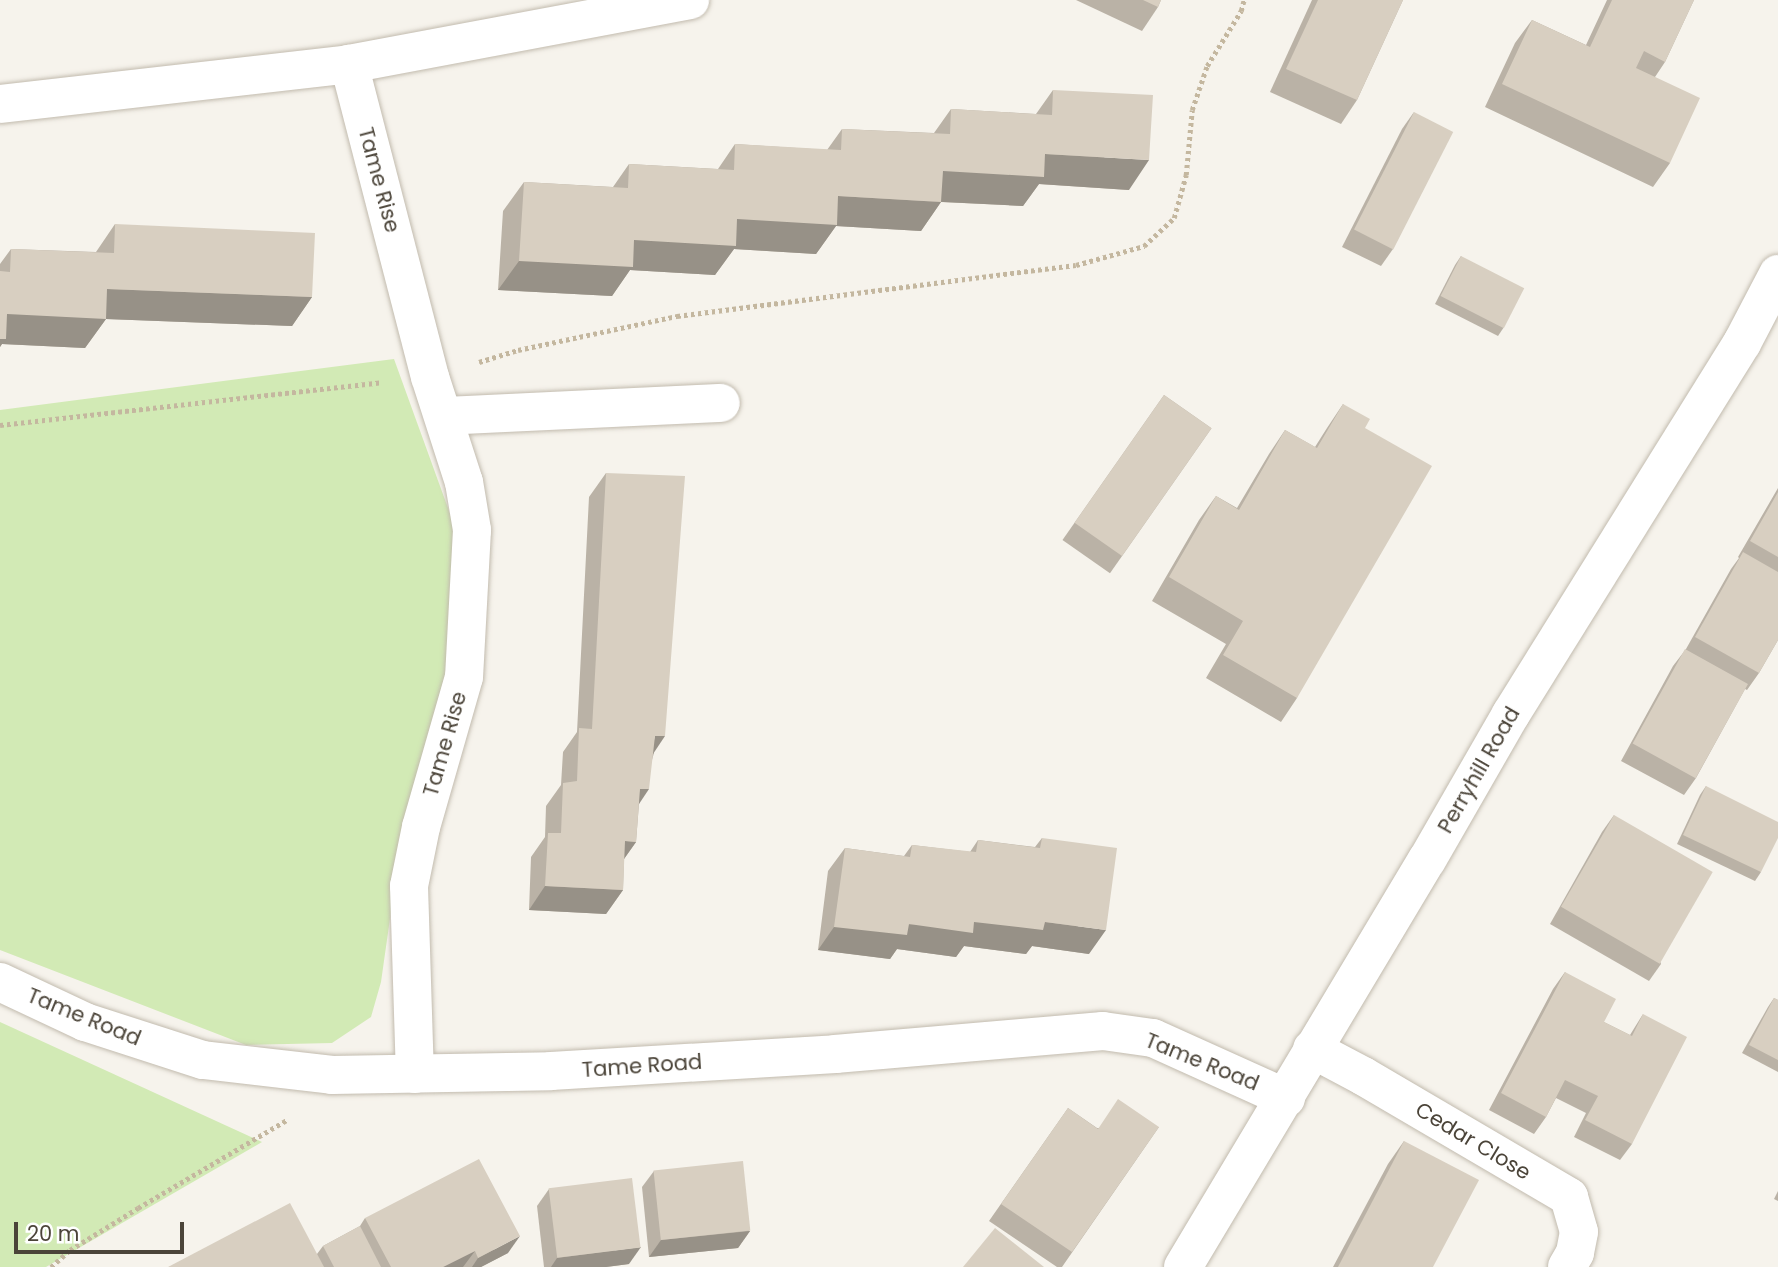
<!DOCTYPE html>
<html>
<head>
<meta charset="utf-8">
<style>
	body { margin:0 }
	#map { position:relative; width:1778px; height:1267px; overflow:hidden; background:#f6f3ec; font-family:Poppins,sans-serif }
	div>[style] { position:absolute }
	.green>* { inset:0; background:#d2eab5 }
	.path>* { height:4.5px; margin-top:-2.25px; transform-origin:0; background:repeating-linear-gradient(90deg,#c4b79f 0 3.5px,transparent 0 7px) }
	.roads { filter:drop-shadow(0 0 2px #c2bbae) drop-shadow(0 0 2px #c2bbae) }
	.minor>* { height:38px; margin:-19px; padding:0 19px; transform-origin:19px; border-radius:19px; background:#fff }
	.wall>* { inset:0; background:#bab2a6; transform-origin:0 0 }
	.shaded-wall>* { inset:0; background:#979187 }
	.building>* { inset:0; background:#d8cfc1; transform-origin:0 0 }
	span { translate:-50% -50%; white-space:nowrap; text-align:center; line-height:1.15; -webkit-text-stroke:5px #fff; paint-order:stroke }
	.street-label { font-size:21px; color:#4b4439 }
	.scale { position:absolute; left:14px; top:1222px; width:170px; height:32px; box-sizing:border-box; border:4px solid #4b4439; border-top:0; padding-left:9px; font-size:21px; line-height:24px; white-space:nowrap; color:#4b4439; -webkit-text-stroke:5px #fff; paint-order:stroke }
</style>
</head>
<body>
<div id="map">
	<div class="green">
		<i style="clip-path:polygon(394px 359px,457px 533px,450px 667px,401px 841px,381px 982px,371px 1017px,332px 1043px,246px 1045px,0 950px,0 410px)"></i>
		<i style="clip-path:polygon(0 1022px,262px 1142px,46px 1267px,0 1267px)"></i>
	</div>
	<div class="path">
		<i style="left:479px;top:362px;width:41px;rotate:-17.1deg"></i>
		<i style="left:518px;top:350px;width:163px;rotate:-12.1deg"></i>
		<i style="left:677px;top:316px;width:402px;rotate:-7.3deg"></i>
		<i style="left:1076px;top:265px;width:71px;rotate:-15.6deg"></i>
		<i style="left:1144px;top:246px;width:41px;rotate:-43deg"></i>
		<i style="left:1174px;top:218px;width:45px;rotate:-74.4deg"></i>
		<i style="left:1186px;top:175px;width:65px;rotate:-84.7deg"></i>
		<i style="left:1192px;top:110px;width:46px;rotate:-71.2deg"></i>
		<i style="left:1207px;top:66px;width:65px;rotate:-58.3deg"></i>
		<i style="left:1241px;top:11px;width:11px;rotate:-75deg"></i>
		<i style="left:0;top:425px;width:384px;rotate:-6.4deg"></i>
		<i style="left:51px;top:1267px;width:25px;rotate:-42deg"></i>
		<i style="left:70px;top:1250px;width:80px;rotate:-31.7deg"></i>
		<i style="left:138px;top:1208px;width:173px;rotate:-30.6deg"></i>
	</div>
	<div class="roads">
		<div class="minor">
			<i style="left:349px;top:64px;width:323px;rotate:75.5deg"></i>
			<i style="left:430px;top:377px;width:110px;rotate:72.1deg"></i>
			<i style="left:464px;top:482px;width:49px;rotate:80.5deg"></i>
			<i style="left:472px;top:530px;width:147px;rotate:93.1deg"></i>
			<i style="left:464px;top:677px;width:156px;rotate:106deg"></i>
			<i style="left:421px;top:827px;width:60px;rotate:101.5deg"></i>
			<i style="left:409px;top:886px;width:188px;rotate:88.2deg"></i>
			<i style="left:0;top:104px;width:351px;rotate:-6.5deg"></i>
			<i style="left:349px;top:64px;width:347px;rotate:-10.6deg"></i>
			<i style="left:444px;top:416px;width:277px;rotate:-2.7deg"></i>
			<i style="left:0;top:982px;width:94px;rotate:25.2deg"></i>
			<i style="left:85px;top:1022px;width:124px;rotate:17.9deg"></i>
			<i style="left:203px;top:1060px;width:130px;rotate:6.6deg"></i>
			<i style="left:332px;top:1075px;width:219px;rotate:-1deg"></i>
			<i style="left:551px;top:1071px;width:285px;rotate:-3.4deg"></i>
			<i style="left:835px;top:1054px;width:269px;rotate:-4.9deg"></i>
			<i style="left:1103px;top:1031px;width:50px;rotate:8deg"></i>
			<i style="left:1153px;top:1038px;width:146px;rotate:24.3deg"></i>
			<i style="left:1312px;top:1049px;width:58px;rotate:27.9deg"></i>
			<i style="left:1363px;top:1076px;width:239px;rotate:30.4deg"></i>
			<i style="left:1569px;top:1197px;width:36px;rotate:74deg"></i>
			<i style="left:1579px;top:1232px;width:21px;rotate:101deg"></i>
			<i style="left:1575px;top:1253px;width:16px;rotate:120deg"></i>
			<i style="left:1183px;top:1267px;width:475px;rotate:-59.1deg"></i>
			<i style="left:1427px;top:860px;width:168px;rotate:-60.1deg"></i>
			<i style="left:1511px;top:714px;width:437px;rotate:-58.1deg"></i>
			<i style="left:1742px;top:343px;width:78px;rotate:-62.4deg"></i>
		</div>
	</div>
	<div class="wall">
		<i style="clip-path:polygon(1076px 0,1161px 0,1158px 7px,1142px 31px)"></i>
		<i style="clip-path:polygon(1312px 0,1403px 0,1357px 100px,1341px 124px,1270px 92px)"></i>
		<i style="clip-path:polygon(1607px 0,1694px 0,1665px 62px,1655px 77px,1670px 163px,1653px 187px,1485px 107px,1515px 43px,1532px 20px,1586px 45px)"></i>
		<i style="clip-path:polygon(1053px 90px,1129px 190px,1039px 184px,1023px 206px,941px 202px,921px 231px,836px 226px,816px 254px,734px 249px,715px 275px,630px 270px,612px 296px,498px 290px,503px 211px,524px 182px,613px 187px,629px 164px,718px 169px,735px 144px,827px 150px,842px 129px,934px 133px,951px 109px,1036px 114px)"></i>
		<i style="clip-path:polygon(1414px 112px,1393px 249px,1381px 266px,1342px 247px,1402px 129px)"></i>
		<i style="clip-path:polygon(115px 224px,312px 297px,292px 326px,106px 319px,85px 348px,2px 344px,0 347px,0 264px,11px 249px,96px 252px)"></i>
		<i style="clip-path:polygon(1461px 256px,1504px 327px,1498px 336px,1435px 304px,1455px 265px)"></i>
		<i style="left:1164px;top:395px;width:58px;height:177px;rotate:35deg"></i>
		<i style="clip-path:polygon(1343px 404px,1365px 428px,1297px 698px,1281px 722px,1206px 678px,1226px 644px,1152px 601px,1199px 520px,1216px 496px,1237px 508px,1269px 454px,1285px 430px,1315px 447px,1327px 428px)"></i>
		<i style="clip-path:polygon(606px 473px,654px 753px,639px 804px,636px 842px,624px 859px,623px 890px,606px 914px,529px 910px,531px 857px,545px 837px,546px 806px,561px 785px,563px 752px,577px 732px,589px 497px)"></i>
		<i style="clip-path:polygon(1778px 488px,1778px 640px,1759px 673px,1747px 690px,1745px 689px,1696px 778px,1684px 795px,1621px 761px,1673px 666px,1686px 649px,1731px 569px,1739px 558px,1738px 557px)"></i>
		<i style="clip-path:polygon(1706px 786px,1761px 872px,1755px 881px,1677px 844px,1700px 795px)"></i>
		<i style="clip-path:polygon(1614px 815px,1661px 964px,1649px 981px,1550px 924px,1602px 832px)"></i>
		<i style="clip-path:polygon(1042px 838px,1089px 954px,1032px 946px,1026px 954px,964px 946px,956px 957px,897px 949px,890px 959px,818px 950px,828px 871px,845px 848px,904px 856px,912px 845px,970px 852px,978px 840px,1035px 847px)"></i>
		<i style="clip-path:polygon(1565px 972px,1604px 1022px,1630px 1035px,1643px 1014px,1632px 1144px,1620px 1160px,1574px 1137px,1586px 1113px,1556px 1098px,1546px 1117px,1534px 1134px,1489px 1110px,1553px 989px)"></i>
		<i style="clip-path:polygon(1774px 998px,1778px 1000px,1778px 1072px,1742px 1053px,1768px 1007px)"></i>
		<i style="clip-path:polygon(1068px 1108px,1097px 1128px,1159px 1127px,1062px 1267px,1057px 1267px,989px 1221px)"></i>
		<i style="clip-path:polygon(1404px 1141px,1433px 1267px,1333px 1267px,1388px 1164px)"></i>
		<i style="clip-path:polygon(654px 1171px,750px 1231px,738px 1248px,649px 1257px,642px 1187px)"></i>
		<i style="clip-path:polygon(549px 1189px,629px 1264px,606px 1267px,544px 1267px,537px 1206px)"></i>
		<i style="clip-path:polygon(1778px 1191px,1778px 1201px,1774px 1199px)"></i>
		<i style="clip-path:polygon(365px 1218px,508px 1253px,481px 1267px,168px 1267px,317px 1254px,323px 1246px,360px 1226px)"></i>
	</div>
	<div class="shaded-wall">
		<i style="clip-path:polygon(1045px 154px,1149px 160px,1129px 190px,1039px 184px,1023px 206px,923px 201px,943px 171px)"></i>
		<i style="clip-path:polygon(838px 196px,941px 202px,921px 231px,836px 226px,816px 254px,734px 249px,715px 275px,630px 270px,612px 296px,498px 290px,519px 261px,634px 240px)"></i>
		<i style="clip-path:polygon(107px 289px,312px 297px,292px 326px,106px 319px,85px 348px,2px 344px,0 347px,0 325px,7px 314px)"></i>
		<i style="clip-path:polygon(655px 736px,665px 736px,649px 760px)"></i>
		<i style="clip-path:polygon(640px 789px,649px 789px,633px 813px)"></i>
		<i style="clip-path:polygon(625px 841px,636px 842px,619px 866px)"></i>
		<i style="clip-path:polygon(545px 886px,623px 890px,606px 914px,529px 910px)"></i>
		<i style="clip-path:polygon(974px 922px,1045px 922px,1106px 930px,1089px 954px,1032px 946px,1026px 954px,964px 946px,956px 957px,897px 949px,890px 959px,818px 950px,834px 927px)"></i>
		<i style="clip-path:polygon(750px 1231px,738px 1248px,649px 1257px,661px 1240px)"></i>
		<i style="clip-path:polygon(520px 1236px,508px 1253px,481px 1267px,472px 1267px,478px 1258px)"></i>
		<i style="clip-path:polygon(641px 1247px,629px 1264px,606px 1267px,551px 1267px,557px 1258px)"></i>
		<i style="clip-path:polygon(475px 1251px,463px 1267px,443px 1267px)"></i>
	</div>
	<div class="building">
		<i style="clip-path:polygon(1143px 0,1161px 0,1158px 7px)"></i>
		<i style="clip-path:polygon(1318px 0,1403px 0,1357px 100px,1286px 69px)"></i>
		<i style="clip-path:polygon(1612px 0,1694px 0,1665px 62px,1644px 51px,1636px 68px,1700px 98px,1670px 163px,1502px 84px,1532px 20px,1590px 47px)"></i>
		<i style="clip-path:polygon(1053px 90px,1153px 95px,1149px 160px,1045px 154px,1044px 177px,943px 171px,941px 202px,838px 196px,837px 225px,737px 219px,736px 246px,634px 240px,633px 267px,519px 261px,524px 182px,628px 188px,629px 164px,734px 170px,735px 144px,841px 150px,842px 129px,950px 134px,951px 109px,1052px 115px)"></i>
		<i style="left:1414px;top:112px;width:44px;height:132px;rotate:27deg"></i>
		<i style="clip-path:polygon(115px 224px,315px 233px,312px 297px,107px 289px,106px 319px,7px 314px,6px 339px,0 339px,0 271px,10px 272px,11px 249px,114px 253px)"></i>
		<i style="left:1461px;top:256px;width:71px;height:45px;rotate:27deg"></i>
		<i style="left:1164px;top:395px;width:58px;height:156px;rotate:35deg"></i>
		<i style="clip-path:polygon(1343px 404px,1370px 419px,1365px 428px,1432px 466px,1297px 698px,1223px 655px,1243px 621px,1169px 577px,1216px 496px,1239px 510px,1285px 430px,1317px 448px)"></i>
		<i style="clip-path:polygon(606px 473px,685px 476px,665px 736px,655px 736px,649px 789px,640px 789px,636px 842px,625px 841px,623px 890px,545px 886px,548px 833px,561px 833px,563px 783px,577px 781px,579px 728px,592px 729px)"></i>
		<i style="clip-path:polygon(1778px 492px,1778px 557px,1750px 541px)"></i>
		<i style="clip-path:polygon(1743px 552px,1778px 572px,1778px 640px,1759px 673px,1695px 637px)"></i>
		<i style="left:1685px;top:649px;width:72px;height:108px;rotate:29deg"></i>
		<i style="clip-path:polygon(1706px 786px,1778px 822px,1778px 838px,1761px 872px,1683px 835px)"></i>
		<i style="left:1614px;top:815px;width:114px;height:106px;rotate:30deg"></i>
		<i style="clip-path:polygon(1042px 838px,1117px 848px,1106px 930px,1045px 922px,1043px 930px,974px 922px,973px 933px,909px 924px,907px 935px,834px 927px,845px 848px,910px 857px,912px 845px,976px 852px,978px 840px,1040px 848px)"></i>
		<i style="clip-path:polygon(1565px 972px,1616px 999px,1604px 1022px,1632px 1036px,1643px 1014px,1687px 1037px,1632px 1144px,1585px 1120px,1598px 1096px,1565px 1080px,1546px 1117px,1501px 1093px)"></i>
		<i style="clip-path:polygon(1774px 998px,1778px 1000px,1778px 1060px,1749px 1045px)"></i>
		<i style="clip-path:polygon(1118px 1099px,1159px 1127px,1072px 1252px,1001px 1204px,1068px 1108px,1098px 1129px)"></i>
		<i style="clip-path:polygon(1404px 1141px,1479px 1180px,1433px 1267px,1338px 1267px)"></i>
		<i style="clip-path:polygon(479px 1159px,520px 1236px,478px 1258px,475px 1251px,443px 1267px,391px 1267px,365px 1218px)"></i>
		<i style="left:743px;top:1161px;width:70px;height:90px;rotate:84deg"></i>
		<i style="left:632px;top:1178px;width:70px;height:84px;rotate:83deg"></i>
		<i style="clip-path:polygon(290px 1203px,324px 1267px,168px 1267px)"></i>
		<i style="clip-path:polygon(360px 1226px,381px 1267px,334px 1267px,323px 1246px)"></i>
		<i style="clip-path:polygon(995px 1228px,1044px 1267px,963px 1267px)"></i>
	</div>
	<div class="street-label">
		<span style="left:379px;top:180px;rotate:75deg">Tame Rise</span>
		<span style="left:445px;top:744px;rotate:-74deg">Tame Rise</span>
		<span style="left:1479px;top:770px;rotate:-60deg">Perryhill Road</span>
		<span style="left:84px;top:1017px;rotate:22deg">Tame Road</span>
		<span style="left:1202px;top:1062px;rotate:22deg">Tame Road</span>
		<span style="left:642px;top:1066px;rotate:-4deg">Tame Road</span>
		<span style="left:1473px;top:1141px;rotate:31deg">Cedar Close</span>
	</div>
	<div class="scale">20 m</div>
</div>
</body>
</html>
